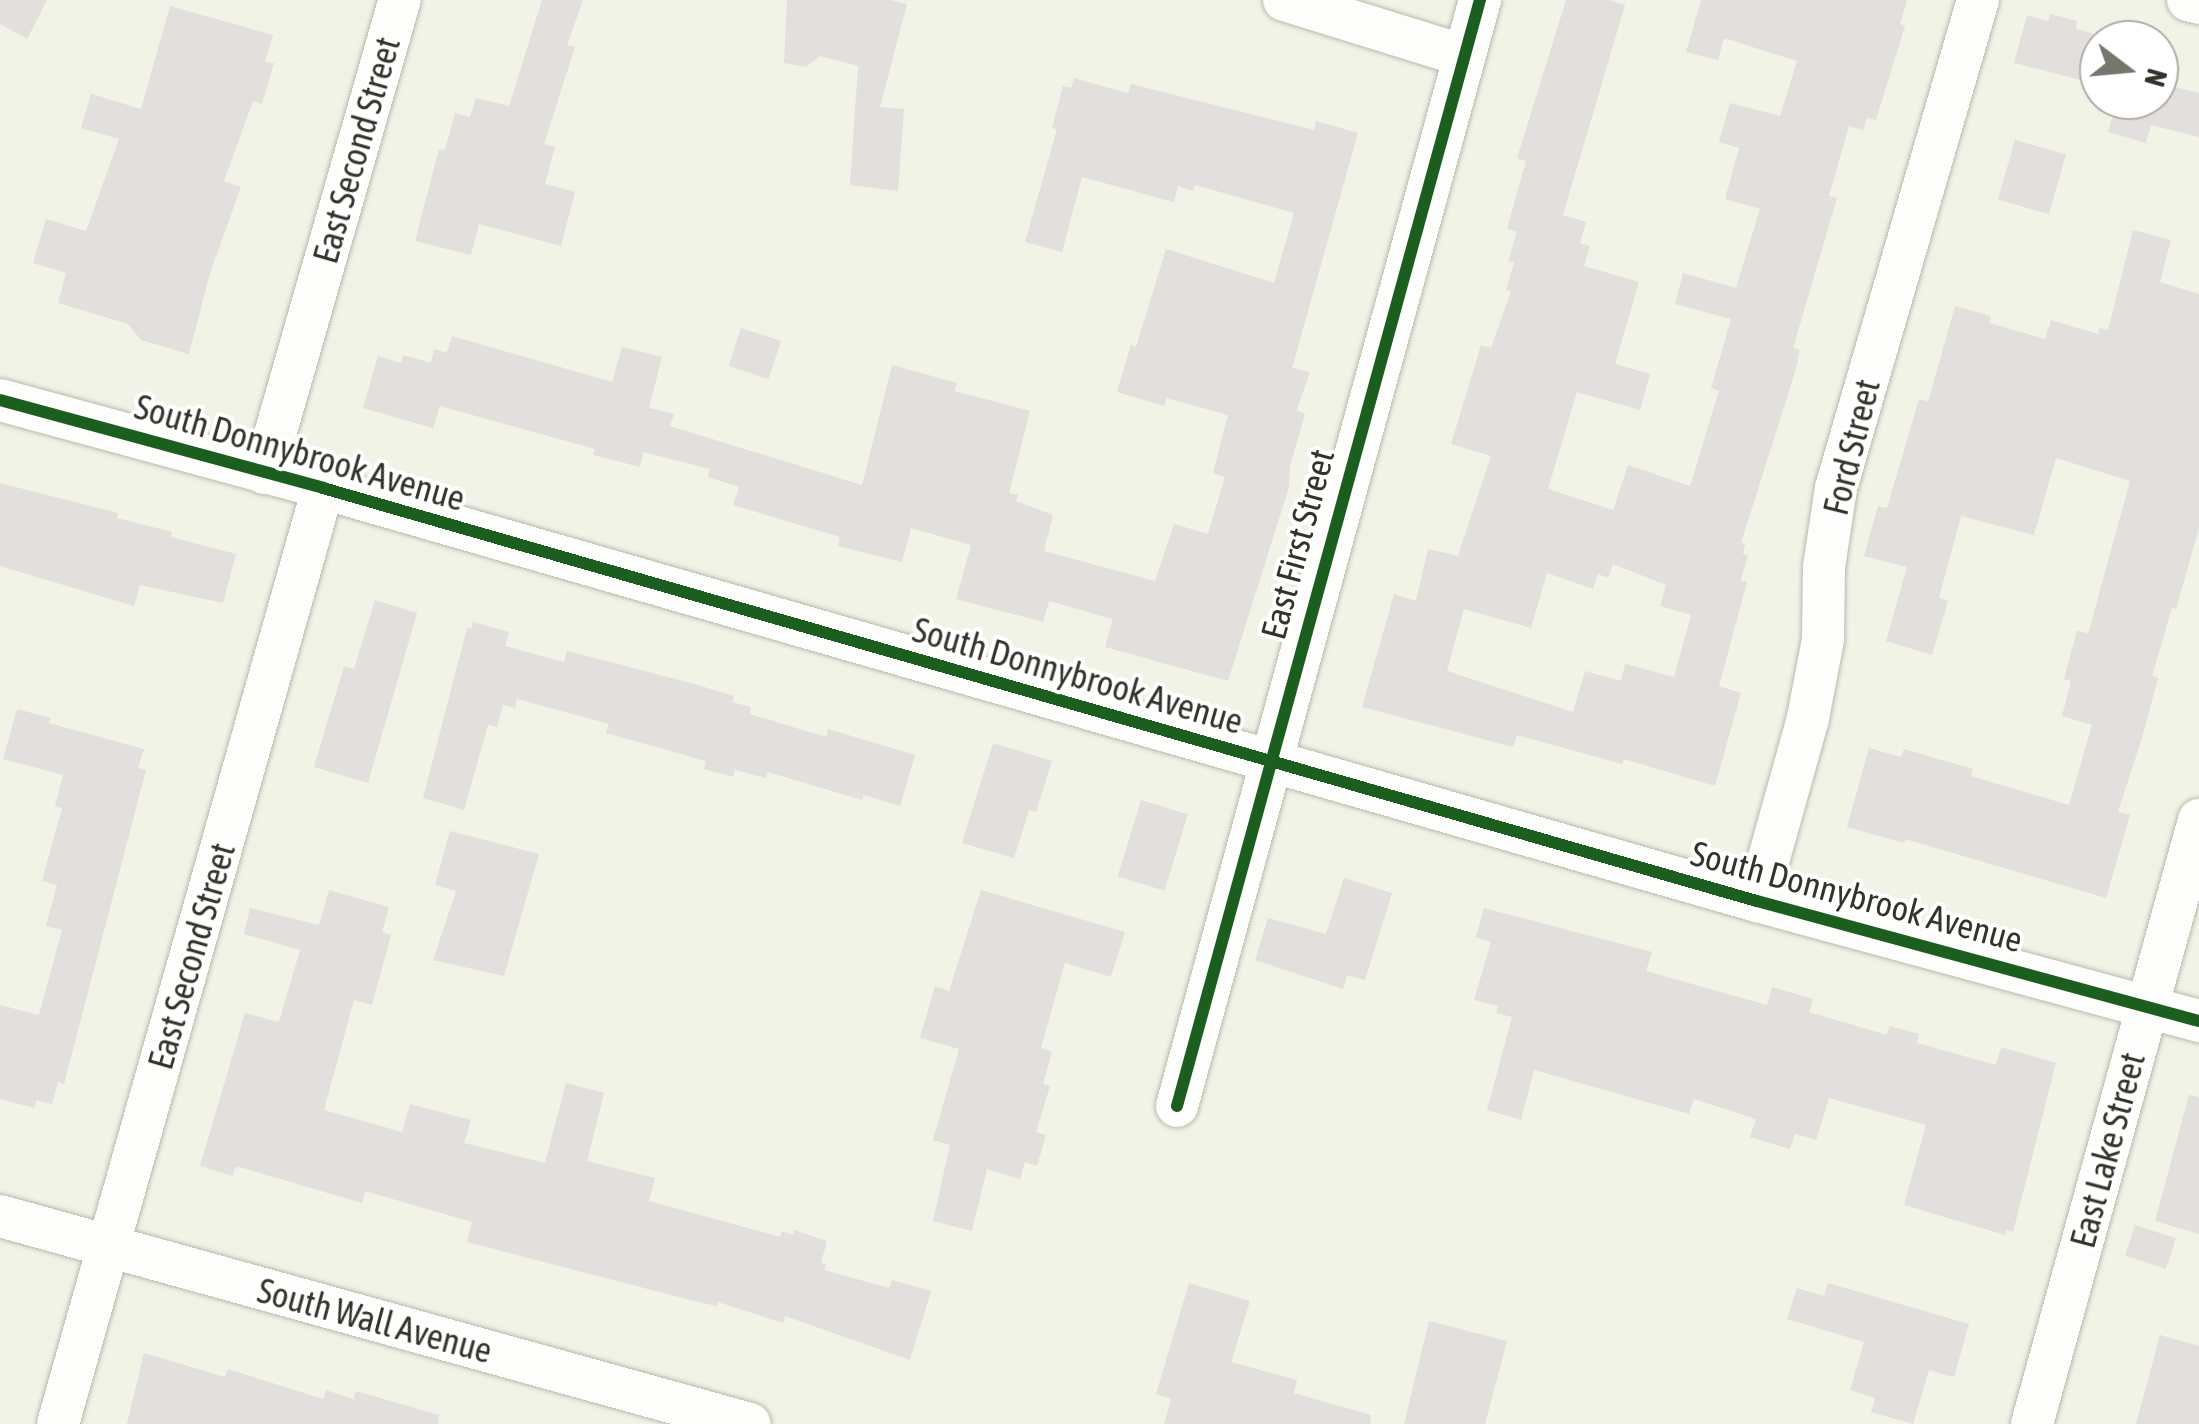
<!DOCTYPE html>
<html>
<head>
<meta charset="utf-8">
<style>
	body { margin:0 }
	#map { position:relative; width:2199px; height:1424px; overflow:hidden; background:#f1f3e6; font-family:"Asap Condensed",sans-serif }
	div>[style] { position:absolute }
	.building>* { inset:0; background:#e2dfdc; transform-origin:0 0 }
	.roads { filter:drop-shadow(0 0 2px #b8baaf) drop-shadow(0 0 2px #b8baaf) }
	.minor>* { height:42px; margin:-21px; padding:0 21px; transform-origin:21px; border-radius:21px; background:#fdfdfb }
	.cycleway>* { height:12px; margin:-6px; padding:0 6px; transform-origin:6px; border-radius:6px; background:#1b5e20 }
	span { translate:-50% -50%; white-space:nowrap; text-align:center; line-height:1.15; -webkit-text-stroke:8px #fff; paint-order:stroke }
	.street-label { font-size:35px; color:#32332a }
	.north { position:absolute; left:2079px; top:20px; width:100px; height:100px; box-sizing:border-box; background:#fff; border:2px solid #adadaa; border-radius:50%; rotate:106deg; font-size:28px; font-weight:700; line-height:40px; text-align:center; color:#32332a }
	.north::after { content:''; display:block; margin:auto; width:35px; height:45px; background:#75766c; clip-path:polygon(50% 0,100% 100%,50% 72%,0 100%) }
</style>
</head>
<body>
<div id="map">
	<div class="building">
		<i style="clip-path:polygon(0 0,47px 0,27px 39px,0 24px)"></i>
		<i style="clip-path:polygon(542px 0,583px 0,567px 45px,575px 47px,544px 144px,555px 147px,545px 184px,575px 192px,561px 246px,479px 224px,471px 255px,415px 241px,439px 149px,445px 150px,455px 113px,470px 117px,476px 98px,509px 106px)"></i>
		<i style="clip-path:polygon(787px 0,890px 0,907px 4px,880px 107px,904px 109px,898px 191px,850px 185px,858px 66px,820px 56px,806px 67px,784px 63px)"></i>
		<i style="clip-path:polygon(evenodd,1566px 0,1609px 0,1625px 5px,1563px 215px,1586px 222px,1580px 243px,1590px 246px,1584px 266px,1639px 282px,1615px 364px,1650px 374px,1640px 410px,1577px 392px,1548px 489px,1613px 510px,1628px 465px,1690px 486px,1719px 391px,1711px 388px,1731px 319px,1675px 304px,1683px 273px,1736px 288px,1760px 209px,1725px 199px,1739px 148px,1719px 142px,1730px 103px,1780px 116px,1797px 61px,1724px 38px,1718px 60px,1686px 52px,1701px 0,1907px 0,1900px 24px,1905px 26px,1876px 120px,1867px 118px,1863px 130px,1849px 126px,1829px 196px,1837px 198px,1793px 348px,1800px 350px,1796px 369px,1741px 543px,1745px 544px,1743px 554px,1748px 555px,1741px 580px,1747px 582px,1719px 686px,1741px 693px,1715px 786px,1624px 759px,1622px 764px,1517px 735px,1513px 747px,1362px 707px,1394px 594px,1416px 601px,1428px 549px,1458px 556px,1491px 456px,1451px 444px,1481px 345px,1491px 348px,1511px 291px,1506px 290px,1514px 263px,1508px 261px,1517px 232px,1507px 229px,1526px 161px,1517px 158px,1566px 0,1613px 564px,1666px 585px,1660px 606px,1691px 615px,1674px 677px,1625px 664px,1621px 681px,1585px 671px,1573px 712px,1447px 671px,1464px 609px,1531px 628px,1547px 573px,1593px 589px,1598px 574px,1608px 578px,1613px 564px)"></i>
		<i style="clip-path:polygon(170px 6px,273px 35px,265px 62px,274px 63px,262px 104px,253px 101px,224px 181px,241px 187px,210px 273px,189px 354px,141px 340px,128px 324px,58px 303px,66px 273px,33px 263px,46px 219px,86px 231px,119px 139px,81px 128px,91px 94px,141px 109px)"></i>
		<i style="clip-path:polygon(2050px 14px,2077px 21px,2076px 29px,2105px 37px,2099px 40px,2092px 83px,2014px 63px,2027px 15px,2048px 21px)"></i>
		<i style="clip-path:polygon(1074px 78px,1128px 93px,1131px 84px,1314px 130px,1316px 121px,1358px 133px,1292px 368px,1310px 372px,1297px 410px,1305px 414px,1290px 466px,1289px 487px,1228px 681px,1105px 647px,1113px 619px,1049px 601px,1043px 622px,956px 599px,971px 545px,911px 528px,902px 562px,838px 546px,840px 537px,733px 505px,739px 487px,708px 477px,710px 469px,643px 452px,640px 467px,593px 455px,595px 449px,440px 406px,433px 428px,363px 408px,378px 356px,401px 363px,403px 355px,431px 363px,434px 349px,447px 353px,452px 336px,612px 382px,622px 347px,662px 357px,649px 408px,674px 414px,670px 426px,862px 485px,892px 365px,957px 383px,954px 391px,1030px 411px,1009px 493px,1018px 495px,1016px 501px,1053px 515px,1044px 551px,1155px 581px,1174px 524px,1208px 534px,1225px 477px,1213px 473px,1228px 415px,1167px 398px,1164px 406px,1117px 392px,1131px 345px,1136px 347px,1166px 249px,1274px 283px,1294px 213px,1195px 185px,1193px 191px,1178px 186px,1174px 202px,1082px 177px,1062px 252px,1025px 242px,1057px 129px,1052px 128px,1063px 86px,1071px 88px)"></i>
		<i style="clip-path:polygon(2159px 83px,2199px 93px,2199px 137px,2151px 125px,2146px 143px,2108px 132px,2113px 115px,2097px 110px,2098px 100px,2159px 100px)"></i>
		<i style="left:2015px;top:140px;width:53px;height:62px;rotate:16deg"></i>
		<i style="clip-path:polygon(2133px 230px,2171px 240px,2160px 282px,2199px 294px,2199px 528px,2176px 609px,2172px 608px,2152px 676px,2158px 678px,2142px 738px,2118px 812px,2130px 815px,2106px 898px,1905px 839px,1904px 843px,1847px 827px,1869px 748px,1901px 757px,1904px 749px,1973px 769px,1971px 776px,2069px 805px,2092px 725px,2062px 716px,2071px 681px,2064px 679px,2077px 630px,2088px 634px,2130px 481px,2056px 458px,2034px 535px,1961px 516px,1939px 598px,1948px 601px,1932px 655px,1886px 641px,1907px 567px,1864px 556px,1878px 506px,1887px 508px,1919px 399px,1928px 402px,1955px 306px,1991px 316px,1989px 323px,2045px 339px,2051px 320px,2098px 334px,2099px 328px,2108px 330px)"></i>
		<i style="left:741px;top:328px;width:42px;height:40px;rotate:18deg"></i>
		<i style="clip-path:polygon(0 483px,118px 513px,117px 518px,172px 532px,171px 537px,236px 554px,223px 603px,140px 585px,134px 606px,0 566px)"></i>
		<i style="clip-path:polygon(375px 600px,417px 613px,368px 783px,314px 767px,344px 666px,354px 669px)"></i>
		<i style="clip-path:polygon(473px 622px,509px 632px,505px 646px,564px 662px,567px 651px,691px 683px,734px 696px,732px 702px,751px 707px,750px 714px,826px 737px,828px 729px,915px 755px,900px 806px,864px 795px,862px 800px,768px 772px,766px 778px,735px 770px,733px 777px,704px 769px,706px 761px,606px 733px,609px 724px,517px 699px,515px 708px,503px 705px,497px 727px,488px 725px,464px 810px,423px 798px,467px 628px,471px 629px)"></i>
		<i style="clip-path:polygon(17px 709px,51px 718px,49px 723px,144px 749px,138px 768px,146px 770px,64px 1084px,58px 1082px,52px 1104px,36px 1100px,35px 1108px,0 1099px,0 1005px,39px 1015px,62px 930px,46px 926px,57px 885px,42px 881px,62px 808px,55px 806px,63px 775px,3px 759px)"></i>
		<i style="clip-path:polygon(993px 743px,1052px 761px,1036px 812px,1029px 810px,1014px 858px,962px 843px)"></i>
		<i style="left:1141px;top:800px;width:49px;height:80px;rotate:17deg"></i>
		<i style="clip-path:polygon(450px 831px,539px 854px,504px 976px,433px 960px,456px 891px,435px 885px)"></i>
		<i style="clip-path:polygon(1344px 878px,1392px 893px,1365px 980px,1347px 975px,1343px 989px,1255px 960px,1268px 918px,1326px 934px)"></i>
		<i style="clip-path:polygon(329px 890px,389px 907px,382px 932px,391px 935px,372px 1005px,354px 1000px,324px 1110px,402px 1132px,410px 1104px,471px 1120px,464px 1143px,545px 1163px,566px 1083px,604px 1093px,587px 1161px,655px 1178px,649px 1201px,780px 1237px,782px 1231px,793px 1235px,794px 1230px,827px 1241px,821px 1263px,826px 1264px,824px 1270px,889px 1288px,892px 1280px,931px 1291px,910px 1360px,785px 1316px,783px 1323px,718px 1302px,717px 1306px,698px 1302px,467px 1242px,472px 1222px,365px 1191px,362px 1203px,236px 1166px,232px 1176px,200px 1166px,245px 1013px,279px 1022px,300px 950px,244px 934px,250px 908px,319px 925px)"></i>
		<i style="clip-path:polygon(981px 890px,1125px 932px,1111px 977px,1065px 963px,1041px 1048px,1052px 1052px,1043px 1084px,1050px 1086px,1036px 1132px,1046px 1135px,1037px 1166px,1025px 1162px,1020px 1179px,987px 1169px,972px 1231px,933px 1221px,950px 1145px,933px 1140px,959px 1049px,920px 1038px,935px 986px,949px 991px)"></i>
		<i style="clip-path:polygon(1484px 908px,1652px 952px,1646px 971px,1767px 1005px,1772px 987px,1813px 999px,1809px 1012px,1887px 1035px,1889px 1026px,1919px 1034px,1917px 1043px,1996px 1065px,2001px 1047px,2056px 1063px,2013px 1232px,2006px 1230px,2005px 1235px,1904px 1205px,1926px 1125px,1829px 1098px,1816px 1140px,1795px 1134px,1790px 1149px,1750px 1137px,1756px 1119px,1694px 1099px,1689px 1114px,1534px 1070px,1521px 1120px,1487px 1110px,1512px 1017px,1496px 1013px,1498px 1006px,1474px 1000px,1491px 942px,1476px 937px)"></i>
		<i style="clip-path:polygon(2189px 1095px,2199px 1097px,2199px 1234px,2155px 1221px)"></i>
		<i style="left:2135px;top:1225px;width:43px;height:32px;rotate:18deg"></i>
		<i style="clip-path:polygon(1189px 1283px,1250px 1301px,1231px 1362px,1297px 1380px,1294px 1393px,1371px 1415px,1370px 1424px,1164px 1424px,1171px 1399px,1156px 1394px)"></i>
		<i style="clip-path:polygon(1828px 1283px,1969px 1324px,1954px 1377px,1929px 1370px,1913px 1424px,1871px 1412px,1875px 1398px,1850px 1390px,1864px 1342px,1787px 1319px,1797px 1288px,1824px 1296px)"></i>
		<i style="clip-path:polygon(1429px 1321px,1507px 1341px,1485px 1424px,1404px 1424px)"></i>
		<i style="clip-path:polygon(2160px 1335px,2199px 1346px,2199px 1424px,2136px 1424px)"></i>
		<i style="clip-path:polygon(144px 1353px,225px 1377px,228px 1369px,323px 1399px,326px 1390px,353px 1399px,356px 1391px,439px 1415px,438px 1424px,127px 1424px)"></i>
	</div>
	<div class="roads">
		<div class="minor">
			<i style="left:1284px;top:0;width:186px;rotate:17.2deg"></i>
			<i style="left:2188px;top:0;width:11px;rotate:15deg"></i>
			<i style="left:0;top:400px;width:335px;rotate:15.2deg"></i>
			<i style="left:323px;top:488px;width:1492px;rotate:16.07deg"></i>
			<i style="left:1757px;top:901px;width:458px;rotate:15.2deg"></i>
			<i style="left:264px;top:473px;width:492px;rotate:-74deg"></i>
			<i style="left:1757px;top:901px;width:190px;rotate:-74.4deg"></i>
			<i style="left:1808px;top:718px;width:80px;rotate:-79.2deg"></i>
			<i style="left:1823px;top:639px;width:72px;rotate:-89.2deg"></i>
			<i style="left:1824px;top:567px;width:80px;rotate:-81.4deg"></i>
			<i style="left:1836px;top:488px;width:508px;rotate:-73.78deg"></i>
			<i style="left:1177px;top:1106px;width:1147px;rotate:-74.68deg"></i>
			<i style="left:0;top:1216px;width:778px;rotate:15.5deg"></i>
			<i style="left:58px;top:1424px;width:973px;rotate:-74.19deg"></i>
			<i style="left:2032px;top:1424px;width:627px;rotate:-74.54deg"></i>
		</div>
	</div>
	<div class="cycleway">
		<i style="left:0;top:400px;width:335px;rotate:15.2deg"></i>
		<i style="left:323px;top:488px;width:1492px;rotate:16.07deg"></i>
		<i style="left:1757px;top:901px;width:458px;rotate:15.2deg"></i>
		<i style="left:1177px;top:1106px;width:1147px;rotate:-74.68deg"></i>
	</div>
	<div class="street-label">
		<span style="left:356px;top:150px;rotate:-74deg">East Second Street</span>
		<span style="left:1851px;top:447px;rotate:-76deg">Ford Street</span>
		<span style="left:300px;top:452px;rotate:16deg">South Donnybrook Avenue</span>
		<span style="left:1297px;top:544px;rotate:-75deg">East First Street</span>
		<span style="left:1078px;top:675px;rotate:16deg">South Donnybrook Avenue</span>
		<span style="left:1857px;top:896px;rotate:15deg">South Donnybrook Avenue</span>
		<span style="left:191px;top:956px;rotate:-74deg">East Second Street</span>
		<span style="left:2107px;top:1150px;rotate:-75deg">East Lake Street</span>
		<span style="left:375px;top:1320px;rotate:15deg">South Wall Avenue</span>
	</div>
	<div class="north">N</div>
</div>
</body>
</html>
